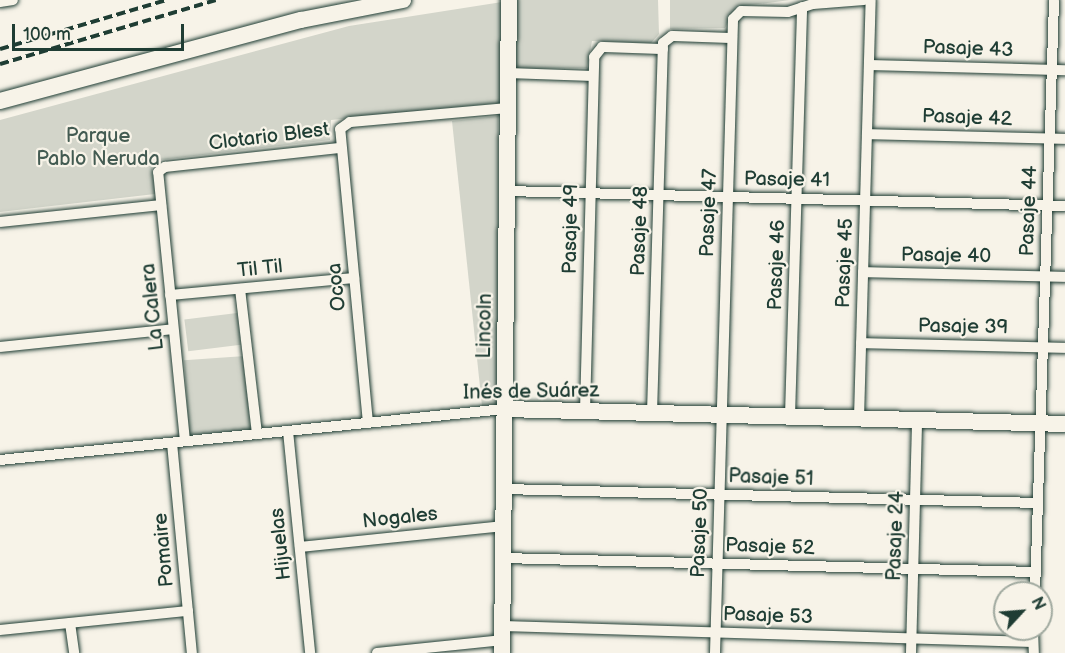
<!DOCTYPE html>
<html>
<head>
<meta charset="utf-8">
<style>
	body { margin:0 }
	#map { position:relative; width:1065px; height:653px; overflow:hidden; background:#f7f3e8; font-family:"Balsamiq Sans",sans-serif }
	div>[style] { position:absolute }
	.green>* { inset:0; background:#d3d5ca; transform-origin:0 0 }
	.roads { filter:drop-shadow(0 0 2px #1f3d34) drop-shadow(0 0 2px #1f3d34) }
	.street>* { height:10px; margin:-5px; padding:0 5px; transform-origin:5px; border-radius:5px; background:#f7f3e8 }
	.secondary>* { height:16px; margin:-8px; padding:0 8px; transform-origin:8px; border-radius:8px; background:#f7f3e8 }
	.rail>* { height:4px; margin-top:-2px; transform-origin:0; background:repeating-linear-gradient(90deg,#1f3d34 0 9px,transparent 0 13.5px) }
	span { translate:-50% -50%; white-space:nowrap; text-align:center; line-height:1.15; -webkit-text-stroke:4.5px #f7f3e8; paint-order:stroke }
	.street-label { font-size:20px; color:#1f3d34 }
	.park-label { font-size:20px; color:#435b52 }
	.north { position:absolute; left:993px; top:581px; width:60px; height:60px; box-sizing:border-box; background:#f7f3e8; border:2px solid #a1aaa0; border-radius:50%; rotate:64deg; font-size:16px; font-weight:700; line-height:24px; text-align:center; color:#1f3d34 }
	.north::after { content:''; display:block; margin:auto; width:21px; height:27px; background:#1f3d34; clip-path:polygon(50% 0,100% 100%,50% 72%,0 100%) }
	.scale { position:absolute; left:12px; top:24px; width:172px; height:27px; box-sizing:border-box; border:3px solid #1f3d34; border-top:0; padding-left:8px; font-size:18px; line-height:21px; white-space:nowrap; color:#1f3d34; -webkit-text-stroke:4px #f7f3e8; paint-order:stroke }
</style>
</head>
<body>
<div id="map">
	<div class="green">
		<i style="clip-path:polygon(514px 0,658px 0,659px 34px,651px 43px,592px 41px,587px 68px,502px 69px,500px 103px,331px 120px,330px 140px,151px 161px,155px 194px,0 212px,0 120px,349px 26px)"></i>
		<i style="clip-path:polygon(670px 0,790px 0,736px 7px,725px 28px,670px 29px)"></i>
		<i style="clip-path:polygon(498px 116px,499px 404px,482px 406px,452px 121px)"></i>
		<i style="left:237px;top:313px;width:32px;height:53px;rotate:83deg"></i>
		<i style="left:245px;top:356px;width:75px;height:61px;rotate:86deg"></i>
	</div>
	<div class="roads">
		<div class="street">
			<i style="left:0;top:2px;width:13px;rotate:-9deg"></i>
			<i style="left:869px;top:65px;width:196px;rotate:1.5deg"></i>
			<i style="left:508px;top:73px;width:85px;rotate:2deg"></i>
			<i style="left:867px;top:134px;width:198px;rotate:1.4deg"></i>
			<i style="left:507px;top:191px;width:558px;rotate:1.54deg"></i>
			<i style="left:0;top:222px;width:162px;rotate:-6deg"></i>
			<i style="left:863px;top:272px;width:202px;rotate:1.4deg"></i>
			<i style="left:240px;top:289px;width:146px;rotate:83.3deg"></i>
			<i style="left:170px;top:295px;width:185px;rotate:-5.3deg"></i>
			<i style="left:861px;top:343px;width:204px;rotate:1.4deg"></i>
			<i style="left:0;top:347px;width:174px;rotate:-5.9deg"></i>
			<i style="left:585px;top:411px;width:354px;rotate:-88.5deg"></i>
			<i style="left:594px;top:57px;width:13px;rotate:-51deg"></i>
			<i style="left:602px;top:47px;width:61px;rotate:1.9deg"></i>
			<i style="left:652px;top:413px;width:370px;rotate:-88.3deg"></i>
			<i style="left:663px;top:43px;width:11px;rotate:-38deg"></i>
			<i style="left:672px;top:36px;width:60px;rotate:1.9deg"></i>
			<i style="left:790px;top:416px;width:409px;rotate:-88.3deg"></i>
			<i style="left:859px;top:418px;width:418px;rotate:-88.4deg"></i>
			<i style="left:368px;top:423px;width:295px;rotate:-95.4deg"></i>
			<i style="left:340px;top:129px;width:12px;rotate:-35deg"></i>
			<i style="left:350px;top:122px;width:159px;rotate:-5.1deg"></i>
			<i style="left:288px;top:431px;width:223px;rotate:84.3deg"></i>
			<i style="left:185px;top:441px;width:270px;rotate:-95.7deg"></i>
			<i style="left:158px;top:172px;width:9px;rotate:-36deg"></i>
			<i style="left:165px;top:167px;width:177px;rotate:-6.2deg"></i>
			<i style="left:172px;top:443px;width:211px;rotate:84.6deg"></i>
			<i style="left:0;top:460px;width:508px;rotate:-5.77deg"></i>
			<i style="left:504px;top:489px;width:533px;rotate:1.5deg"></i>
			<i style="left:300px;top:547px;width:205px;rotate:-5.9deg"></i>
			<i style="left:503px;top:558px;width:532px;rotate:1.51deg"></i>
			<i style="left:1035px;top:593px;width:593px;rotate:-88.16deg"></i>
			<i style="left:70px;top:623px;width:30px;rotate:82deg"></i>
			<i style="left:503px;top:626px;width:530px;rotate:1.73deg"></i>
			<i style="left:1033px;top:629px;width:24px;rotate:88deg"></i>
			<i style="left:0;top:630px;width:189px;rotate:-5.8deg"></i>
			<i style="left:377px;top:653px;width:127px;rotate:-5.9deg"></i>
			<i style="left:715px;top:653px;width:634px;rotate:-88.37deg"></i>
			<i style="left:733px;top:19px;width:11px;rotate:-45deg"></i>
			<i style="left:741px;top:11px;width:47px;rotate:1.2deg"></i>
			<i style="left:788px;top:12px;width:26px;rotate:-18deg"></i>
			<i style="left:813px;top:4px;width:51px;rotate:-4.5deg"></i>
			<i style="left:911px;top:653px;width:233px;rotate:-88.5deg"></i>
		</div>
		<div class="secondary">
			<i style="left:0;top:101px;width:312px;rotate:-15.1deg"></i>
			<i style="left:301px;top:20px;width:104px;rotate:-11.1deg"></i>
			<i style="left:505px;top:409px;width:560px;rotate:1.53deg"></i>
			<i style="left:502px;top:653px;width:653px;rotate:-89.39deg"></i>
		</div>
	</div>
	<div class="rail">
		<i style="left:0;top:49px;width:174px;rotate:-16.4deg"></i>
		<i style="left:0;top:64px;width:225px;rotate:-16.5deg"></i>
	</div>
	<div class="street-label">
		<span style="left:968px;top:49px;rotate:2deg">Pasaje 43</span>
		<span style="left:967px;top:118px;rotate:2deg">Pasaje 42</span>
		<span style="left:269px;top:137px;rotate:-7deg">Clotario Blest</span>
		<span style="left:787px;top:180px;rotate:1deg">Pasaje 41</span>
		<span style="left:1029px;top:211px;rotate:-88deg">Pasaje 44</span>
		<span style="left:709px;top:213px;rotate:-88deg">Pasaje 47</span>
		<span style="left:571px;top:229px;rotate:-89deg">Pasaje 49</span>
		<span style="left:640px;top:231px;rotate:-88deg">Pasaje 48</span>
		<span style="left:946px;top:256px;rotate:1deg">Pasaje 40</span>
		<span style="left:845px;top:263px;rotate:-88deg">Pasaje 45</span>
		<span style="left:777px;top:265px;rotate:-88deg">Pasaje 46</span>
		<span style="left:260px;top:269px;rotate:-6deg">Til Til</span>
		<span style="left:337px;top:287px;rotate:-96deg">Ocoa</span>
		<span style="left:153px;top:307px;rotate:-96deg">La Calera</span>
		<span style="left:485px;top:326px;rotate:-89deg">Lincoln</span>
		<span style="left:963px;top:327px;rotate:1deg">Pasaje 39</span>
		<span style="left:531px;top:392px;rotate:-1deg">Inés de Suárez</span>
		<span style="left:771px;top:478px;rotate:2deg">Pasaje 51</span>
		<span style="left:400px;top:518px;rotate:-6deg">Nogales</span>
		<span style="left:700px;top:533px;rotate:-88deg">Pasaje 50</span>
		<span style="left:896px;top:536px;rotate:-88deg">Pasaje 24</span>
		<span style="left:281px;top:544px;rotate:-96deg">Hijuelas</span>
		<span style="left:770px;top:547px;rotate:2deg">Pasaje 52</span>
		<span style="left:164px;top:550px;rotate:-95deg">Pomaire</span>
		<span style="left:768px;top:616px;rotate:2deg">Pasaje 53</span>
	</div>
	<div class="park-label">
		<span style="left:98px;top:148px">Parque<br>Pablo Neruda</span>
	</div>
	<div class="north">N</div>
	<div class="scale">100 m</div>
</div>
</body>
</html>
